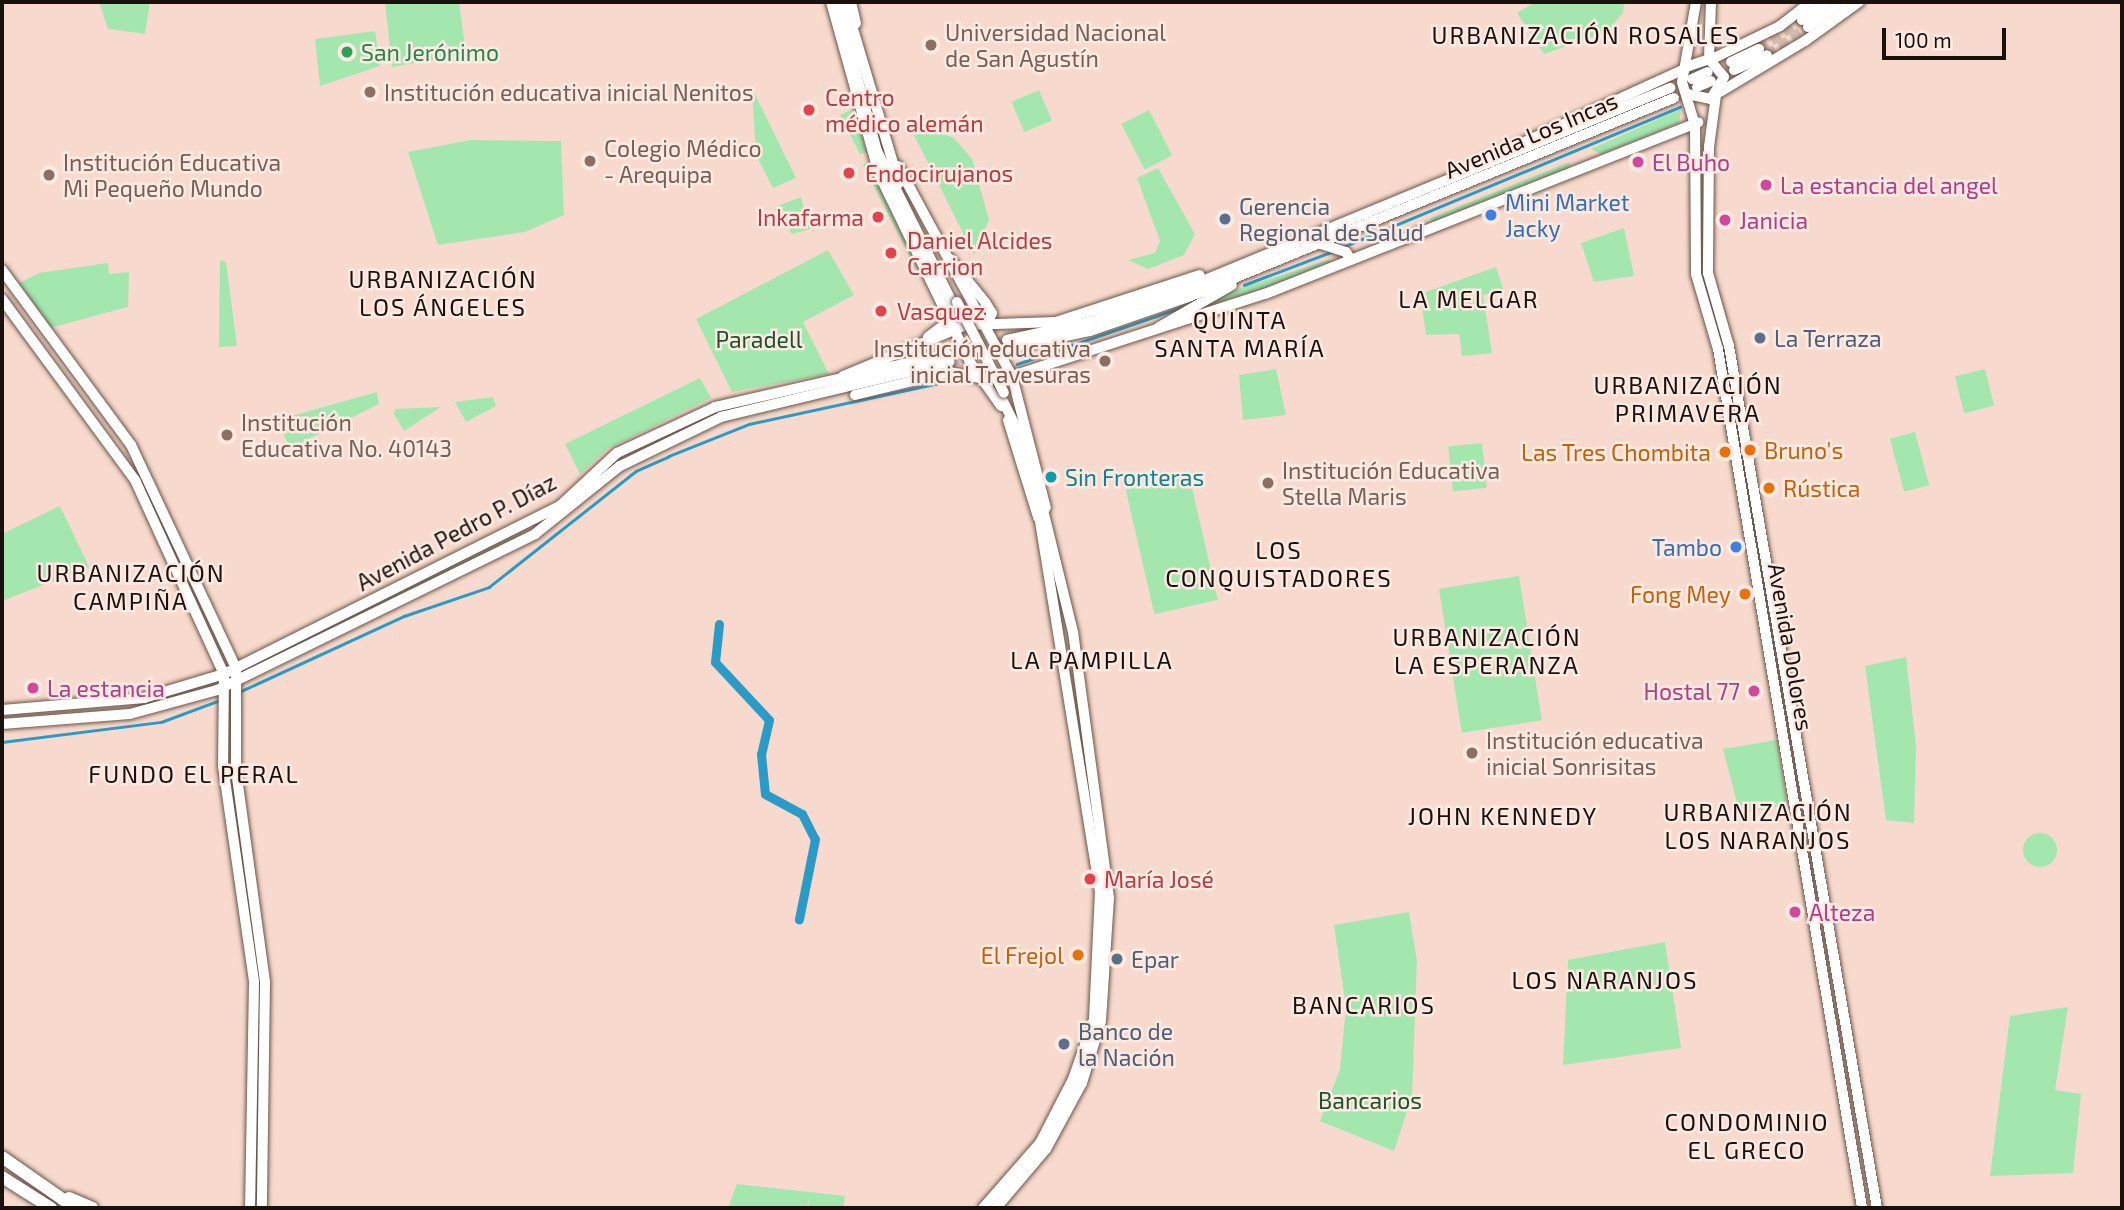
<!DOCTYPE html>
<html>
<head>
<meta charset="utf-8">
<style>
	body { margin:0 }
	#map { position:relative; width:2124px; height:1210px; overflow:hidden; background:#f7dacd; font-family:"Exo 2",sans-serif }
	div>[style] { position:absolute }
	.green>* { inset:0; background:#a3e7af; transform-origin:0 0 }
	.round { border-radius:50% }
	.stream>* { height:2.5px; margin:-1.25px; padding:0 1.25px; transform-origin:1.25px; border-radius:1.25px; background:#2b9ac6 }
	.canal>* { height:9px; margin:-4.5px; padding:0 4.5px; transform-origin:4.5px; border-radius:4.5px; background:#2b9ac6 }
	.primary-tunnel>* { height:10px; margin-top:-5px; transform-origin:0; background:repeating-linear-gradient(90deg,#d6bcb0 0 10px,transparent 0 15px) }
	.roads { filter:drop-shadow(0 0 2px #6c5448) drop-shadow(0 0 2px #6c5448) }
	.secondary>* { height:10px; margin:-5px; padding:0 5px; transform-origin:5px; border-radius:5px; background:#fff }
	.primary>* { height:10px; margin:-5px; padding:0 5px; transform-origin:5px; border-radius:5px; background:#fff }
	.trunk>* { height:12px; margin:-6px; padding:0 6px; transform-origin:6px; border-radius:6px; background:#fff }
	.bridges { filter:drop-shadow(0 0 2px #6c5448) drop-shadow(0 0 2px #6c5448) }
	.primary-bridge>* { height:10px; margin:-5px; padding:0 5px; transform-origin:5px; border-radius:5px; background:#fff }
	.dots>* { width:19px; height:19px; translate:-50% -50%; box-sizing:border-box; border:4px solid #fceae2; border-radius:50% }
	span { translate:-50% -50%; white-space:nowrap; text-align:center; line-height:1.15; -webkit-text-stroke:5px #fceae2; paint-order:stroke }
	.education-label { font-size:23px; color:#785e54 }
	.left { translate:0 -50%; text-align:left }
	.right { translate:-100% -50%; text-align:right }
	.leisure-label { font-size:23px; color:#27864d }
	.health-label { font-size:23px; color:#be3a42 }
	.street-label { font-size:23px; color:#1a100c }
	.hotel-label { font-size:23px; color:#b23c85 }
	.shop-label { font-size:23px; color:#366cbe }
	.service-label { font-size:23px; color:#4e5e75 }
	.park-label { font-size:23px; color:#1d532b }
	.food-label { font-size:23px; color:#c56008 }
	.culture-label { font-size:23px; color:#0d838f }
	.neighbourhood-label { font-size:24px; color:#1a100c; letter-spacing:2px }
	.frame { position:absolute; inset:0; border:4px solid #1a100c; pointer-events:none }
	.scale { position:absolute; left:1882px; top:28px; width:124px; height:32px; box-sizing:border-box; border:4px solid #1a100c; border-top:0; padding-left:9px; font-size:21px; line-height:24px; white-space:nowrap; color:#1a100c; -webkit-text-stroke:5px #fceae2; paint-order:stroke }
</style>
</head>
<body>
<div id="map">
	<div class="green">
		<i style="clip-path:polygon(99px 2px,150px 2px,145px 34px,108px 29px)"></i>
		<i style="clip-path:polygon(385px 2px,459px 2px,466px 54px,392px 67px)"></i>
		<i style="clip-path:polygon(1535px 2px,1624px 2px,1623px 13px,1606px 32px,1544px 54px,1517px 13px)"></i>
		<i style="clip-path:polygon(375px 31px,380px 66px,320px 86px,315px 39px)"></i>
		<i style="clip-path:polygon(752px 88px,796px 178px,773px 188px,756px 155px)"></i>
		<i style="left:1039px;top:90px;width:33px;height:30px;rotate:67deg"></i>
		<i style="clip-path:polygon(853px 109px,867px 152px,860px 154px,840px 115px)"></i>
		<i style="clip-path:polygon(1681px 109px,1679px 123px,1601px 154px,1591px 149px)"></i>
		<i style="left:1149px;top:110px;width:51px;height:31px;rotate:63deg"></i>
		<i style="clip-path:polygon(907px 121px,954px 138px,972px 159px,989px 220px,974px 255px)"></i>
		<i style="clip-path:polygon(470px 140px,561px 141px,564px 215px,525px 232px,438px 245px,408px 152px)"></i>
		<i style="clip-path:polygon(1705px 155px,1703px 258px,1725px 347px,1751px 526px,1700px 273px,1699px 156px)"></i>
		<i style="left:869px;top:161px;width:118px;height:7px;rotate:63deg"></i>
		<i style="left:1569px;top:162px;width:5px;height:150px;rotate:68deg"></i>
		<i style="clip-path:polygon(1158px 168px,1195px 234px,1184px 255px,1148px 269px,1128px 260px,1155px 253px,1160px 241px,1137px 178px)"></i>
		<i style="clip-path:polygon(801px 197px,810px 229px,792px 234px,775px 207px)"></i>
		<i style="clip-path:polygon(1624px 228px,1634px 276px,1594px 282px,1581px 243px)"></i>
		<i style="clip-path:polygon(828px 250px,854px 295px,803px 322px,829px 374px,732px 392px,696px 319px)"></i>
		<i style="clip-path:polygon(220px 260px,226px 262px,237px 346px,219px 347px)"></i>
		<i style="clip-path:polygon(1328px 260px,1334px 262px,1202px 312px,1229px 292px)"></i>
		<i style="clip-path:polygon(108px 263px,109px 274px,129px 272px,128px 307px,46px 329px,17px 284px,39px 273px)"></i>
		<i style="clip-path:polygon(1496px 267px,1504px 291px,1483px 295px,1492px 353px,1462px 356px,1459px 334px,1426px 335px,1420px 294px)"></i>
		<i style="clip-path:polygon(1276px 369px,1286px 415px,1243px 420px,1239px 375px)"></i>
		<i style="left:1985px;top:369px;width:38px;height:31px;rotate:76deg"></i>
		<i style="clip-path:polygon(700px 378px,711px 398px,607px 449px,580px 474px,565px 444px)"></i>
		<i style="clip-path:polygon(377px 392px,379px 404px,290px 448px,277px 420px)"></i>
		<i style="clip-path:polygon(493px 397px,496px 406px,466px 422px,455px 402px)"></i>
		<i style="clip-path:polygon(441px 407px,404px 431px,394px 414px,395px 409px)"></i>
		<i style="left:1915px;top:432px;width:55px;height:26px;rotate:75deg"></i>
		<i style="left:1482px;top:443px;width:45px;height:34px;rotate:84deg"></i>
		<i style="left:1189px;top:475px;width:128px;height:65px;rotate:77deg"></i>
		<i style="clip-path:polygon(60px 506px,89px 567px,2px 601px,2px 534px)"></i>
		<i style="clip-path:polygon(522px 532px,521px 537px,252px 668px,251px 665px)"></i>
		<i style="left:1519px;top:576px;width:146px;height:81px;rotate:81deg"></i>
		<i style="clip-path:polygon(1906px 657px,1916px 746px,1914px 823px,1886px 820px,1865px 666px)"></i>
		<i style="clip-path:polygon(1777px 740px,1787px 805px,1740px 814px,1723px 749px)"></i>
		<i class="round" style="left:2023px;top:833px;width:34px;height:34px"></i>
		<i style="clip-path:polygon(1409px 912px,1417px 961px,1412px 1096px,1394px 1151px,1320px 1121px,1340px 1069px,1346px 1007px,1334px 925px)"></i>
		<i style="clip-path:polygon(1665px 942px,1681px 1048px,1563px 1065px,1568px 960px)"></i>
		<i style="clip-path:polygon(2068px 1007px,2055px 1090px,2081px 1094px,2073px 1173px,1990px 1176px,2010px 1016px)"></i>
		<i style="clip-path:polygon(737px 1184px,845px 1196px,843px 1208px,808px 1208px,810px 1194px,807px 1208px,728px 1208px)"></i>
	</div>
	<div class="stream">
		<i style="left:1343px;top:247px;width:365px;rotate:-22.6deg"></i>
		<i style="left:1244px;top:285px;width:93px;rotate:-20.8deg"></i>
		<i style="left:1017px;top:364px;width:178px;rotate:-19deg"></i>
		<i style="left:239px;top:692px;width:182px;rotate:-24.7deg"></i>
		<i style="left:404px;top:616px;width:90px;rotate:-18.8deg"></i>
		<i style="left:489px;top:587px;width:187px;rotate:-38.3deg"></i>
		<i style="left:636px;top:471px;width:36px;rotate:-24deg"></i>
		<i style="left:669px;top:456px;width:86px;rotate:-21.8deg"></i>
		<i style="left:749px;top:424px;width:214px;rotate:-12.2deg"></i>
		<i style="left:2px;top:742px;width:160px;rotate:-7.2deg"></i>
		<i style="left:161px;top:722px;width:63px;rotate:-20.4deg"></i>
	</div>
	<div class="canal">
		<i style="left:719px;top:624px;width:38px;rotate:96deg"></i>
		<i style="left:715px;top:662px;width:79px;rotate:47deg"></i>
		<i style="left:769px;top:720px;width:35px;rotate:103deg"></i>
		<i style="left:761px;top:754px;width:40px;rotate:84.3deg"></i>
		<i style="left:765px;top:794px;width:42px;rotate:28.4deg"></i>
		<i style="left:802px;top:814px;width:28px;rotate:63deg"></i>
		<i style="left:815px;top:839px;width:82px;rotate:101.3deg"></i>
	</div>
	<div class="primary-tunnel">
		<i style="left:1759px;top:49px;width:52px;rotate:-34deg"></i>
		<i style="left:1767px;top:55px;width:50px;rotate:-34.3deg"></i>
		<i style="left:947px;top:354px;width:62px;rotate:-13.1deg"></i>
		<i style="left:949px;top:362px;width:62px;rotate:-13.1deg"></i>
	</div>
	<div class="roads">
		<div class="secondary">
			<i style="left:831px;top:2px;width:179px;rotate:74.4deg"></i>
			<i style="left:879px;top:174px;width:209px;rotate:64.2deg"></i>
			<i style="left:970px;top:362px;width:54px;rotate:54.8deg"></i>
			<i style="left:851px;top:2px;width:22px;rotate:77deg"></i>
			<i style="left:1696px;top:2px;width:81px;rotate:99.9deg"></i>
			<i style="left:1682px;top:82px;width:45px;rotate:73.2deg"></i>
			<i style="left:1695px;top:125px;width:149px;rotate:89.6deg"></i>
			<i style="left:1696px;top:274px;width:78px;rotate:73.7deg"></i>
			<i style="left:1718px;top:349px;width:871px;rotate:80.48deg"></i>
			<i style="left:1709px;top:59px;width:57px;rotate:-88deg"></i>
			<i style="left:1710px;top:60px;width:78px;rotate:-25.9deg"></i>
			<i style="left:1780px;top:26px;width:39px;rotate:-38deg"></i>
			<i style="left:1686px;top:67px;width:24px;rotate:-19deg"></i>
			<i style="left:1709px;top:59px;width:23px;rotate:50deg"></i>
			<i style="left:1724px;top:77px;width:26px;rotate:121deg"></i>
			<i style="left:1711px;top:99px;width:24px;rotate:-168deg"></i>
			<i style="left:1720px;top:92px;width:99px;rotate:-31deg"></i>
			<i style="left:1716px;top:95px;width:52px;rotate:97.7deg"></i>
			<i style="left:1709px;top:147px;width:126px;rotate:90.5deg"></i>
			<i style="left:1708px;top:273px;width:76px;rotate:74deg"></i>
			<i style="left:1729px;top:346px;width:875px;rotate:80.26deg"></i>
			<i style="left:1474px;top:165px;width:232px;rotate:-24.5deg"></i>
			<i style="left:898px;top:166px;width:239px;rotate:61.5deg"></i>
			<i style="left:1012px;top:376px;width:136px;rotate:75.6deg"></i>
			<i style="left:950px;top:259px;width:55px;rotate:50.9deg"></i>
			<i style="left:985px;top:302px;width:13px;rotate:58deg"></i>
			<i style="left:992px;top:313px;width:12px;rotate:114deg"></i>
			<i style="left:2px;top:270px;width:217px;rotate:53.6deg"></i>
			<i style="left:131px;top:445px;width:246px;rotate:64.8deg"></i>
			<i style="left:236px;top:668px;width:102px;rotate:90deg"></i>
			<i style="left:236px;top:770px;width:214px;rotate:82.2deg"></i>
			<i style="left:265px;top:982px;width:226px;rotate:90.8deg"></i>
			<i style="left:2px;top:299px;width:225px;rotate:53.7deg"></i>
			<i style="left:135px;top:480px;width:213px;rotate:65.4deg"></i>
			<i style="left:224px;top:674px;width:92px;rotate:90.6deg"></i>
			<i style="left:223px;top:766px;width:218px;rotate:81.8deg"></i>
			<i style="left:254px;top:982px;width:226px;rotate:91deg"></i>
			<i style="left:928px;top:337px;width:21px;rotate:-37deg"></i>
			<i style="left:945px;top:324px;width:13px;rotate:-81deg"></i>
			<i style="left:981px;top:378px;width:31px;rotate:-4deg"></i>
			<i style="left:1012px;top:376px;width:266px;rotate:-18deg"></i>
			<i style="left:1265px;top:294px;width:466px;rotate:-21.6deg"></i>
			<i style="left:1008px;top:420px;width:102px;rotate:72.8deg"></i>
		</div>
		<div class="primary">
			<i style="left:837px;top:2px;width:154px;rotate:75deg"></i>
			<i style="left:877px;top:151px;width:171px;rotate:63.6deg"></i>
			<i style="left:845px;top:2px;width:189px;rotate:73.4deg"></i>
			<i style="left:1802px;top:20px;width:31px;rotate:-36deg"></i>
			<i style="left:1808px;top:27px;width:43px;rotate:-35.5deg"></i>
			<i style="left:1805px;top:41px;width:67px;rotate:-35.8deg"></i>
			<i style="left:1731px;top:62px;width:31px;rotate:-25deg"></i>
			<i style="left:1734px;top:70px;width:36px;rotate:-24deg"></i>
			<i style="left:1692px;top:79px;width:17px;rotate:-24deg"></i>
			<i style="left:1697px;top:87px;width:15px;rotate:-23deg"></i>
			<i style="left:1321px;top:244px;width:26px;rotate:18deg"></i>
			<i style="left:1346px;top:252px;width:9px;rotate:58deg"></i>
			<i style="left:1159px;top:327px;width:84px;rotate:-29.9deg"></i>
			<i style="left:1007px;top:340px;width:80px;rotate:-12.3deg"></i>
			<i style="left:1085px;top:323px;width:106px;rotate:-19.3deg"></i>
			<i style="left:1185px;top:288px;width:525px;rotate:-22.41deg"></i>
			<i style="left:1009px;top:348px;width:83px;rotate:-11.9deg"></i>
			<i style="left:1090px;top:331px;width:104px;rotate:-19.1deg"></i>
			<i style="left:1188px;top:297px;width:525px;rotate:-22.27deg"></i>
			<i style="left:843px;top:376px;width:133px;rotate:-22.5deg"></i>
			<i style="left:966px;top:325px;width:90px;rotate:-1.9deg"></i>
			<i style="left:1056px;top:322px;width:151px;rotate:-18.1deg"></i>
			<i style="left:855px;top:395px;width:97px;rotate:-13.7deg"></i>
			<i style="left:949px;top:372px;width:33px;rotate:11deg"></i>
			<i style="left:2px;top:710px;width:143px;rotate:-4.8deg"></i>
			<i style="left:144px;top:698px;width:84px;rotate:-16.7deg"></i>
			<i style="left:224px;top:674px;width:377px;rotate:-26.6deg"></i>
			<i style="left:561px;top:505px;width:76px;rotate:-42.9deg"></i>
			<i style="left:617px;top:453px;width:108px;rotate:-25.1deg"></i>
			<i style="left:715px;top:407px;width:238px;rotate:-12.9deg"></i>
			<i style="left:2px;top:724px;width:128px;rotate:-4.5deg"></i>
			<i style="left:130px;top:714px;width:90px;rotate:-15.4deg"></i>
			<i style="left:217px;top:690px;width:354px;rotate:-26.1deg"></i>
			<i style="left:535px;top:534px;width:109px;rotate:-38.7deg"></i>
			<i style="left:620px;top:466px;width:112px;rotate:-25.9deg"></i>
			<i style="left:721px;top:417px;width:235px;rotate:-13.6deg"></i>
			<i style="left:983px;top:1208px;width:86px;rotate:-48.8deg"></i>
			<i style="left:1040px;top:1143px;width:72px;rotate:-62.7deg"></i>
			<i style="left:1073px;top:1079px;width:64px;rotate:-70.7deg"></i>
			<i style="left:1094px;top:1019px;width:127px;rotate:-87.3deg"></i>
			<i style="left:1100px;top:892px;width:394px;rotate:-99.2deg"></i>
			<i style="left:1037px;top:503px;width:72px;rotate:-104.4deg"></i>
			<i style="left:1019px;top:433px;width:42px;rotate:-116.6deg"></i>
			<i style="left:996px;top:1208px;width:77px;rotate:-49.7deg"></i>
			<i style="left:1046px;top:1149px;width:75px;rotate:-61.4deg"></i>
			<i style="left:1082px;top:1083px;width:65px;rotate:-73deg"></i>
			<i style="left:1101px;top:1021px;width:123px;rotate:-86.3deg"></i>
			<i style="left:1109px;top:898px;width:268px;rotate:-97.7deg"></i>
			<i style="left:1073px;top:632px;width:138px;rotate:-103.8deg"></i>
		</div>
		<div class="trunk">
			<i style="left:2px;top:1157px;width:89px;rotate:34.9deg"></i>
			<i style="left:2px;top:1177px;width:58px;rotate:32.3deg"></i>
			<i style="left:69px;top:1198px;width:25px;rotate:23deg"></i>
		</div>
	</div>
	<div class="bridges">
		<div class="primary-bridge">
			<i style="left:957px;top:302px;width:102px;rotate:62.7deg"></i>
		</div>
	</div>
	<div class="dots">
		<i style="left:931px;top:45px;background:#8d6e63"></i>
		<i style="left:347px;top:52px;background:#2e9e5b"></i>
		<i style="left:370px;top:92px;background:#8d6e63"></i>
		<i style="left:809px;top:110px;background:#e0444e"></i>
		<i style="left:590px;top:161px;background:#8d6e63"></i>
		<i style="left:1638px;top:162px;background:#d1479c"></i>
		<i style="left:849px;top:173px;background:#e0444e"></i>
		<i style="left:49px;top:175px;background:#8d6e63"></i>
		<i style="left:1766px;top:185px;background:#d1479c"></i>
		<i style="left:1491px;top:215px;background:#3f7fe0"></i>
		<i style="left:878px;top:217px;background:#e0444e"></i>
		<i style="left:1225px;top:219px;background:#5c6f8a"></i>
		<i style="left:1725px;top:220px;background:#d1479c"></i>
		<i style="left:891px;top:253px;background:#e0444e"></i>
		<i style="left:881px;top:311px;background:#e0444e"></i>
		<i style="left:1760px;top:338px;background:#5c6f8a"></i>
		<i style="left:1105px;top:361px;background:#8d6e63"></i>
		<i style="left:227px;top:435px;background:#8d6e63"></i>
		<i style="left:1750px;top:450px;background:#e8710a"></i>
		<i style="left:1725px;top:452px;background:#e8710a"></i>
		<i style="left:1051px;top:477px;background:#0f9aa8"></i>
		<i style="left:1268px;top:483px;background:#8d6e63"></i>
		<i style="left:1769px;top:488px;background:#e8710a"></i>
		<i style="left:1736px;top:547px;background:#3f7fe0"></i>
		<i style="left:1745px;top:594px;background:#e8710a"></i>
		<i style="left:33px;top:688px;background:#d1479c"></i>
		<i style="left:1754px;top:691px;background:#d1479c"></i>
		<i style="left:1472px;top:753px;background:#8d6e63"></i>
		<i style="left:1090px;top:879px;background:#e0444e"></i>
		<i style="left:1795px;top:912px;background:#d1479c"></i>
		<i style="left:1078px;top:955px;background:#e8710a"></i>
		<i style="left:1117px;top:959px;background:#5c6f8a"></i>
		<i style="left:1064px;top:1044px;background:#5c6f8a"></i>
	</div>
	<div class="education-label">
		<span class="left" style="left:945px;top:45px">Universidad Nacional<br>de San Agustín</span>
		<span class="left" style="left:384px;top:92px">Institución educativa inicial Nenitos</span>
		<span class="left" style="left:604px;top:161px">Colegio Médico<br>- Arequipa</span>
		<span class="left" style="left:63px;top:175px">Institución Educativa<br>Mi Pequeño Mundo</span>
		<span class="right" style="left:1091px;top:361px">Institución educativa<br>inicial Travesuras</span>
		<span class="left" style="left:241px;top:435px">Institución<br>Educativa No. 40143</span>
		<span class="left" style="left:1282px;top:483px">Institución Educativa<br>Stella Maris</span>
		<span class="left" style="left:1486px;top:753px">Institución educativa<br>inicial Sonrisitas</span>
	</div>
	<div class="leisure-label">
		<span class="left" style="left:361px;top:52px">San Jerónimo</span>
	</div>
	<div class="health-label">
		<span class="left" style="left:825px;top:110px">Centro<br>médico alemán</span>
		<span class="left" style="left:865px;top:173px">Endocirujanos</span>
		<span class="right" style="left:864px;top:217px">Inkafarma</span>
		<span class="left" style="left:907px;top:253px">Daniel Alcides<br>Carrion</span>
		<span class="left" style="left:897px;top:311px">Vasquez</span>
		<span class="left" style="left:1104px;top:879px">María José</span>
	</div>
	<div class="street-label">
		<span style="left:1531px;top:135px;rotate:-23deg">Avenida Los Incas</span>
		<span style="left:456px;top:532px;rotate:-28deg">Avenida Pedro P. Díaz</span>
		<span style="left:1791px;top:647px;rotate:80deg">Avenida Dolores</span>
	</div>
	<div class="hotel-label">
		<span class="left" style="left:1652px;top:162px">El Buho</span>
		<span class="left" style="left:1780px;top:185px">La estancia del angel</span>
		<span class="left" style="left:1739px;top:220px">Janicia</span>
		<span class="left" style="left:47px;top:688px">La estancia</span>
		<span class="right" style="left:1740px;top:691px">Hostal 77</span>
		<span class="left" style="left:1809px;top:912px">Alteza</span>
	</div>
	<div class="shop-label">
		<span class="left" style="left:1505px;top:215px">Mini Market<br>Jacky</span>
		<span class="right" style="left:1722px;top:547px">Tambo</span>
	</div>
	<div class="service-label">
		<span class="left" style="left:1239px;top:219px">Gerencia<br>Regional de Salud</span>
		<span class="left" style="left:1774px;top:338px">La Terraza</span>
		<span class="left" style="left:1131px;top:959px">Epar</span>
		<span class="left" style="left:1078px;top:1044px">Banco de<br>la Nación</span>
	</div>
	<div class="park-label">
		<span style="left:759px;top:339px">Paradell</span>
		<span style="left:1370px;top:1100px">Bancarios</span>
	</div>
	<div class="food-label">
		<span class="left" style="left:1764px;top:450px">Bruno's</span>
		<span class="right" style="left:1711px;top:452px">Las Tres Chombita</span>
		<span class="left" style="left:1783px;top:488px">Rústica</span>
		<span class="right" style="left:1731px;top:594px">Fong Mey</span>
		<span class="right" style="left:1064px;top:955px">El Frejol</span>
	</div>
	<div class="culture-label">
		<span class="left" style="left:1065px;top:477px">Sin Fronteras</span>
	</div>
	<div class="neighbourhood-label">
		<span style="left:1586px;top:35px">URBANIZACIÓN ROSALES</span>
		<span style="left:443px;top:293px">URBANIZACIÓN<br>LOS ÁNGELES</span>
		<span style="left:1469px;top:299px">LA MELGAR</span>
		<span style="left:1240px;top:334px">QUINTA<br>SANTA MARÍA</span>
		<span style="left:1688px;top:399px">URBANIZACIÓN<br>PRIMAVERA</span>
		<span style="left:1279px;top:564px">LOS<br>CONQUISTADORES</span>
		<span style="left:131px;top:587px">URBANIZACIÓN<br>CAMPIÑA</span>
		<span style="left:1487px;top:651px">URBANIZACIÓN<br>LA ESPERANZA</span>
		<span style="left:1092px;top:660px">LA PAMPILLA</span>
		<span style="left:194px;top:774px">FUNDO EL PERAL</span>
		<span style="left:1758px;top:826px">URBANIZACIÓN<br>LOS NARANJOS</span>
		<span style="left:1503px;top:816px">JOHN KENNEDY</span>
		<span style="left:1605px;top:980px">LOS NARANJOS</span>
		<span style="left:1364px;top:1005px">BANCARIOS</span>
		<span style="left:1747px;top:1136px">CONDOMINIO<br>EL GRECO</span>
	</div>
	<div class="frame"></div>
	<div class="scale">100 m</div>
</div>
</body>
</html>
